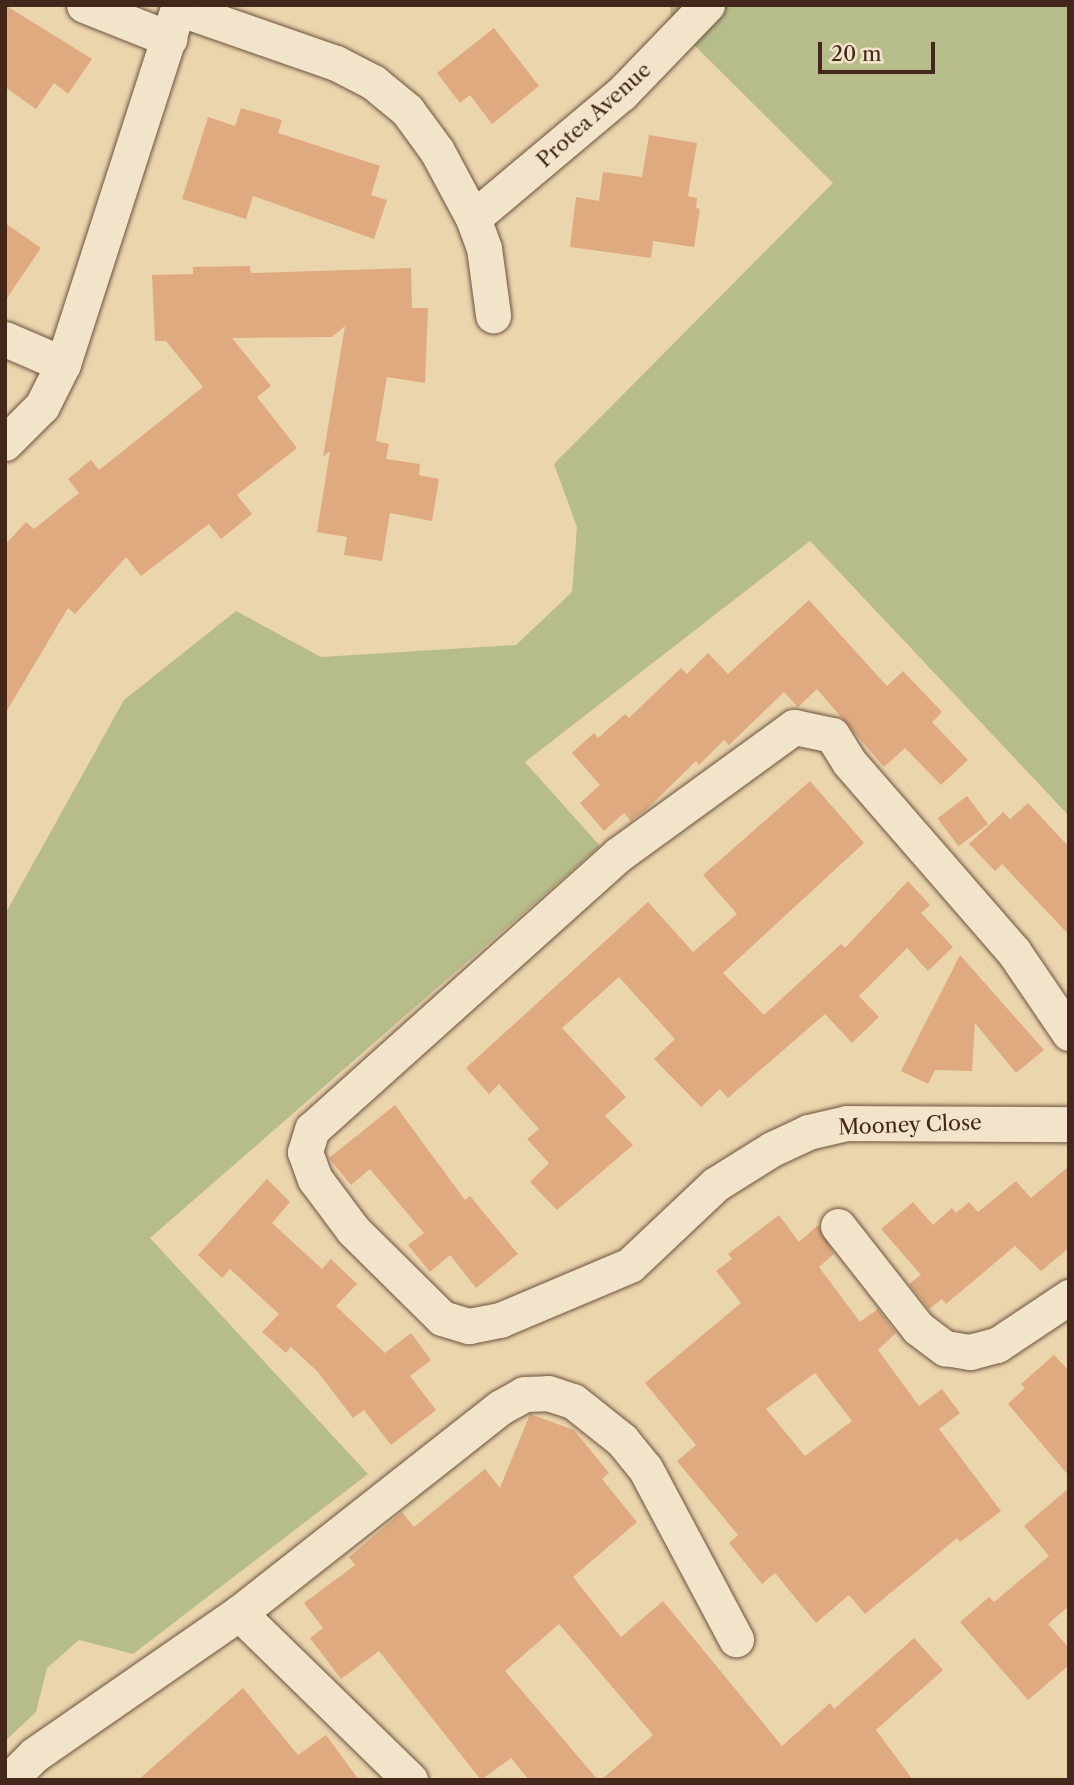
<!DOCTYPE html>
<html>
<head>
<meta charset="utf-8">
<style>
	body { margin:0 }
	#map { position:relative; width:1074px; height:1785px; overflow:hidden; background:#ebd5ad; font-family:"Libre Caslon Text",serif }
	div>[style] { position:absolute }
	.green>* { inset:0; background:#b7bd8a }
	.building>* { inset:0; background:#dfaa80; transform-origin:0 0 }
	.roads { filter:drop-shadow(0 0 2px #6d523f) drop-shadow(0 0 2px #6d523f) }
	.street>* { height:35px; margin:-17.5px; padding:0 17.5px; transform-origin:17.5px; border-radius:17.5px; background:#f2e4ca }
	span { translate:-50% -50%; white-space:nowrap; text-align:center; line-height:1.15; -webkit-text-stroke:5px #f2e4ca; paint-order:stroke }
	.street-label { font-size:21px; color:#43271a }
	.frame { position:absolute; inset:0; border:7px solid #43271a; pointer-events:none }
	.scale { position:absolute; left:818px; top:42px; width:117px; height:32px; box-sizing:border-box; border:4px solid #43271a; border-top:0; padding-left:9px; font-size:21px; line-height:24px; white-space:nowrap; color:#43271a; -webkit-text-stroke:5px #f2e4ca; paint-order:stroke }
</style>
</head>
<body>
<div id="map">
	<div class="green">
		<i style="clip-path:polygon(670px 5px,1069px 5px,1069px 816px,810px 541px,525px 762px,600px 846px,150px 1238px,368px 1474px,133px 1654px,79px 1640px,47px 1668px,36px 1712px,5px 1741px,5px 914px,124px 700px,236px 611px,321px 657px,516px 645px,572px 592px,577px 527px,554px 464px,833px 183px,671px 22px)"></i>
	</div>
	<div class="building">
		<i style="clip-path:polygon(5px 5px,92px 59px,68px 94px,54px 83px,36px 109px,5px 87px)"></i>
		<i style="clip-path:polygon(494px 28px,539px 86px,492px 124px,470px 95px,460px 103px,437px 73px)"></i>
		<i style="clip-path:polygon(241px 108px,282px 120px,278px 133px,380px 166px,371px 195px,387px 200px,374px 239px,253px 196px,246px 219px,182px 199px,208px 117px,235px 126px)"></i>
		<i style="clip-path:polygon(649px 135px,697px 143px,688px 196px,697px 198px,696px 208px,700px 209px,694px 247px,653px 241px,651px 258px,570px 247px,576px 197px,599px 201px,603px 172px,642px 177px)"></i>
		<i style="clip-path:polygon(5px 223px,41px 248px,5px 301px)"></i>
		<i style="clip-path:polygon(250px 266px,251px 273px,411px 268px,412px 308px,428px 308px,425px 383px,387px 377px,376px 441px,389px 444px,386px 459px,420px 464px,419px 475px,439px 479px,432px 521px,390px 513px,382px 561px,344px 555px,347px 537px,317px 532px,330px 451px,323px 457px,345px 326px,332px 337px,232px 338px,271px 386px,257px 397px,297px 448px,237px 495px,252px 514px,221px 539px,209px 524px,141px 576px,126px 557px,75px 614px,68px 608px,5px 714px,5px 545px,26px 522px,34px 529px,79px 493px,68px 479px,91px 460px,99px 470px,203px 387px,166px 341px,155px 341px,152px 275px,193px 274px,193px 267px)"></i>
		<i style="clip-path:polygon(809px 600px,887px 686px,903px 671px,942px 712px,932px 722px,968px 760px,941px 785px,905px 748px,884px 767px,817px 689px,798px 707px,784px 692px,729px 745px,724px 740px,699px 765px,696px 761px,647px 809px,631px 821px,624px 813px,604px 831px,580px 803px,600px 785px,572px 753px,594px 733px,598px 738px,625px 714px,629px 718px,681px 668px,687px 674px,708px 653px,728px 674px)"></i>
		<i style="clip-path:polygon(810px 781px,864px 843px,723px 973px,764px 1015px,841px 944px,845px 948px,908px 881px,930px 905px,921px 913px,953px 947px,928px 971px,907px 948px,859px 996px,879px 1017px,852px 1043px,825px 1014px,728px 1098px,720px 1089px,701px 1107px,654px 1059px,675px 1039px,619px 977px,562px 1028px,626px 1097px,605px 1116px,633px 1145px,557px 1210px,530px 1182px,549px 1163px,527px 1139px,539px 1129px,499px 1084px,489px 1094px,466px 1068px,648px 902px,693px 952px,737px 914px,703px 875px)"></i>
		<i style="left:967px;top:796px;width:35px;height:37px;rotate:53deg"></i>
		<i style="clip-path:polygon(1028px 803px,1069px 847px,1069px 935px,1002px 864px,995px 871px,969px 844px,1003px 812px,1010px 819px)"></i>
		<i style="clip-path:polygon(960px 955px,1044px 1050px,1016px 1073px,975px 1023px,972px 1071px,935px 1070px,928px 1084px,901px 1071px)"></i>
		<i style="clip-path:polygon(395px 1105px,465px 1200px,470px 1196px,518px 1254px,476px 1288px,450px 1255px,430px 1272px,408px 1245px,424px 1233px,370px 1169px,351px 1185px,329px 1158px)"></i>
		<i style="clip-path:polygon(1069px 1166px,1069px 1248px,1041px 1271px,1015px 1246px,946px 1304px,942px 1299px,929px 1309px,909px 1284px,921px 1275px,881px 1229px,913px 1202px,933px 1225px,952px 1208px,956px 1213px,969px 1202px,978px 1212px,1016px 1181px,1031px 1198px)"></i>
		<i style="clip-path:polygon(267px 1179px,290px 1202px,272px 1223px,322px 1269px,331px 1259px,357px 1284px,336px 1306px,385px 1353px,411px 1333px,431px 1360px,410px 1376px,436px 1410px,391px 1445px,364px 1410px,353px 1418px,317px 1371px,291px 1347px,286px 1353px,262px 1332px,279px 1314px,230px 1269px,222px 1278px,198px 1255px)"></i>
		<i style="clip-path:polygon(evenodd,779px 1215px,799px 1242px,818px 1225px,834px 1254px,819px 1267px,860px 1322px,878px 1309px,896px 1333px,878px 1350px,919px 1406px,942px 1389px,960px 1413px,939px 1429px,1001px 1511px,960px 1542px,957px 1538px,865px 1614px,849px 1595px,816px 1623px,775px 1573px,762px 1584px,729px 1543px,738px 1535px,677px 1461px,696px 1445px,645px 1383px,741px 1303px,716px 1271px,732px 1259px,728px 1254px,779px 1215px,815px 1373px,852px 1421px,805px 1456px,766px 1409px,815px 1373px)"></i>
		<i style="clip-path:polygon(1054px 1355px,1069px 1371px,1069px 1476px,1008px 1404px,1025px 1388px,1021px 1384px)"></i>
		<i style="clip-path:polygon(530px 1414px,574px 1430px,609px 1473px,602px 1479px,637px 1522px,573px 1577px,621px 1637px,663px 1601px,782px 1746px,830px 1703px,834px 1709px,914px 1638px,943px 1670px,876px 1730px,913px 1780px,601px 1780px,653px 1735px,559px 1624px,505px 1671px,598px 1780px,529px 1780px,511px 1758px,481px 1780px,379px 1651px,341px 1679px,310px 1638px,323px 1628px,304px 1603px,355px 1565px,349px 1557px,402px 1512px,414px 1527px,485px 1469px,500px 1488px)"></i>
		<i style="clip-path:polygon(1069px 1488px,1069px 1606px,1048px 1624px,1069px 1648px,1069px 1665px,1028px 1700px,960px 1622px,989px 1597px,994px 1602px,1049px 1556px,1024px 1526px)"></i>
		<i style="clip-path:polygon(243px 1688px,298px 1755px,326px 1735px,359px 1780px,138px 1780px)"></i>
	</div>
	<div class="roads">
		<div class="street">
			<i style="left:84px;top:5px;width:92px;rotate:21.6deg"></i>
			<i style="left:178px;top:8px;width:167px;rotate:19.2deg"></i>
			<i style="left:336px;top:63px;width:42px;rotate:27.2deg"></i>
			<i style="left:373px;top:82px;width:44px;rotate:39.5deg"></i>
			<i style="left:407px;top:110px;width:51px;rotate:53.8deg"></i>
			<i style="left:437px;top:151px;width:76px;rotate:61.8deg"></i>
			<i style="left:473px;top:218px;width:32px;rotate:70deg"></i>
			<i style="left:484px;top:248px;width:68px;rotate:82.3deg"></i>
			<i style="left:473px;top:218px;width:193px;rotate:-40deg"></i>
			<i style="left:621px;top:94px;width:124px;rotate:-46deg"></i>
			<i style="left:5px;top:339px;width:63px;rotate:23.3deg"></i>
			<i style="left:5px;top:443px;width:52px;rotate:-45deg"></i>
			<i style="left:42px;top:406px;width:47px;rotate:-63.4deg"></i>
			<i style="left:63px;top:364px;width:377px;rotate:-72.1deg"></i>
			<i style="left:1069px;top:1033px;width:98px;rotate:-124.2deg"></i>
			<i style="left:1014px;top:952px;width:252px;rotate:-131deg"></i>
			<i style="left:849px;top:762px;width:32px;rotate:-122deg"></i>
			<i style="left:832px;top:735px;width:39px;rotate:-168deg"></i>
			<i style="left:794px;top:727px;width:216px;rotate:144deg"></i>
			<i style="left:619px;top:854px;width:412px;rotate:138.1deg"></i>
			<i style="left:312px;top:1129px;width:24px;rotate:107deg"></i>
			<i style="left:305px;top:1152px;width:29px;rotate:70deg"></i>
			<i style="left:315px;top:1179px;width:64px;rotate:53.3deg"></i>
			<i style="left:353px;top:1230px;width:125px;rotate:44.7deg"></i>
			<i style="left:442px;top:1318px;width:28px;rotate:17deg"></i>
			<i style="left:469px;top:1326px;width:32px;rotate:-11deg"></i>
			<i style="left:500px;top:1320px;width:141px;rotate:-22.9deg"></i>
			<i style="left:630px;top:1265px;width:118px;rotate:-43.3deg"></i>
			<i style="left:716px;top:1184px;width:66px;rotate:-32deg"></i>
			<i style="left:772px;top:1149px;width:40px;rotate:-25deg"></i>
			<i style="left:808px;top:1132px;width:40px;rotate:-13deg"></i>
			<i style="left:847px;top:1123px;width:222px;rotate:0.3deg"></i>
			<i style="left:838px;top:1226px;width:130px;rotate:51.9deg"></i>
			<i style="left:918px;top:1328px;width:34px;rotate:37deg"></i>
			<i style="left:945px;top:1348px;width:25px;rotate:9deg"></i>
			<i style="left:970px;top:1352px;width:28px;rotate:-15deg"></i>
			<i style="left:997px;top:1345px;width:87px;rotate:-33.7deg"></i>
			<i style="left:239px;top:1613px;width:239px;rotate:44.3deg"></i>
			<i style="left:9px;top:1780px;width:35px;rotate:-45deg"></i>
			<i style="left:34px;top:1755px;width:249px;rotate:-34.7deg"></i>
			<i style="left:239px;top:1613px;width:333px;rotate:-38.2deg"></i>
			<i style="left:501px;top:1407px;width:26px;rotate:-29deg"></i>
			<i style="left:524px;top:1394px;width:24px;rotate:-2deg"></i>
			<i style="left:548px;top:1393px;width:26px;rotate:18deg"></i>
			<i style="left:573px;top:1401px;width:63px;rotate:38.5deg"></i>
			<i style="left:622px;top:1440px;width:36px;rotate:51deg"></i>
			<i style="left:645px;top:1468px;width:194px;rotate:62deg"></i>
		</div>
	</div>
	<div class="street-label">
		<span style="left:594px;top:115px;rotate:-42deg">Protea Avenue</span>
		<span style="left:910px;top:1125px;rotate:-2deg">Mooney Close</span>
	</div>
	<div class="frame"></div>
	<div class="scale">20 m</div>
</div>
</body>
</html>
